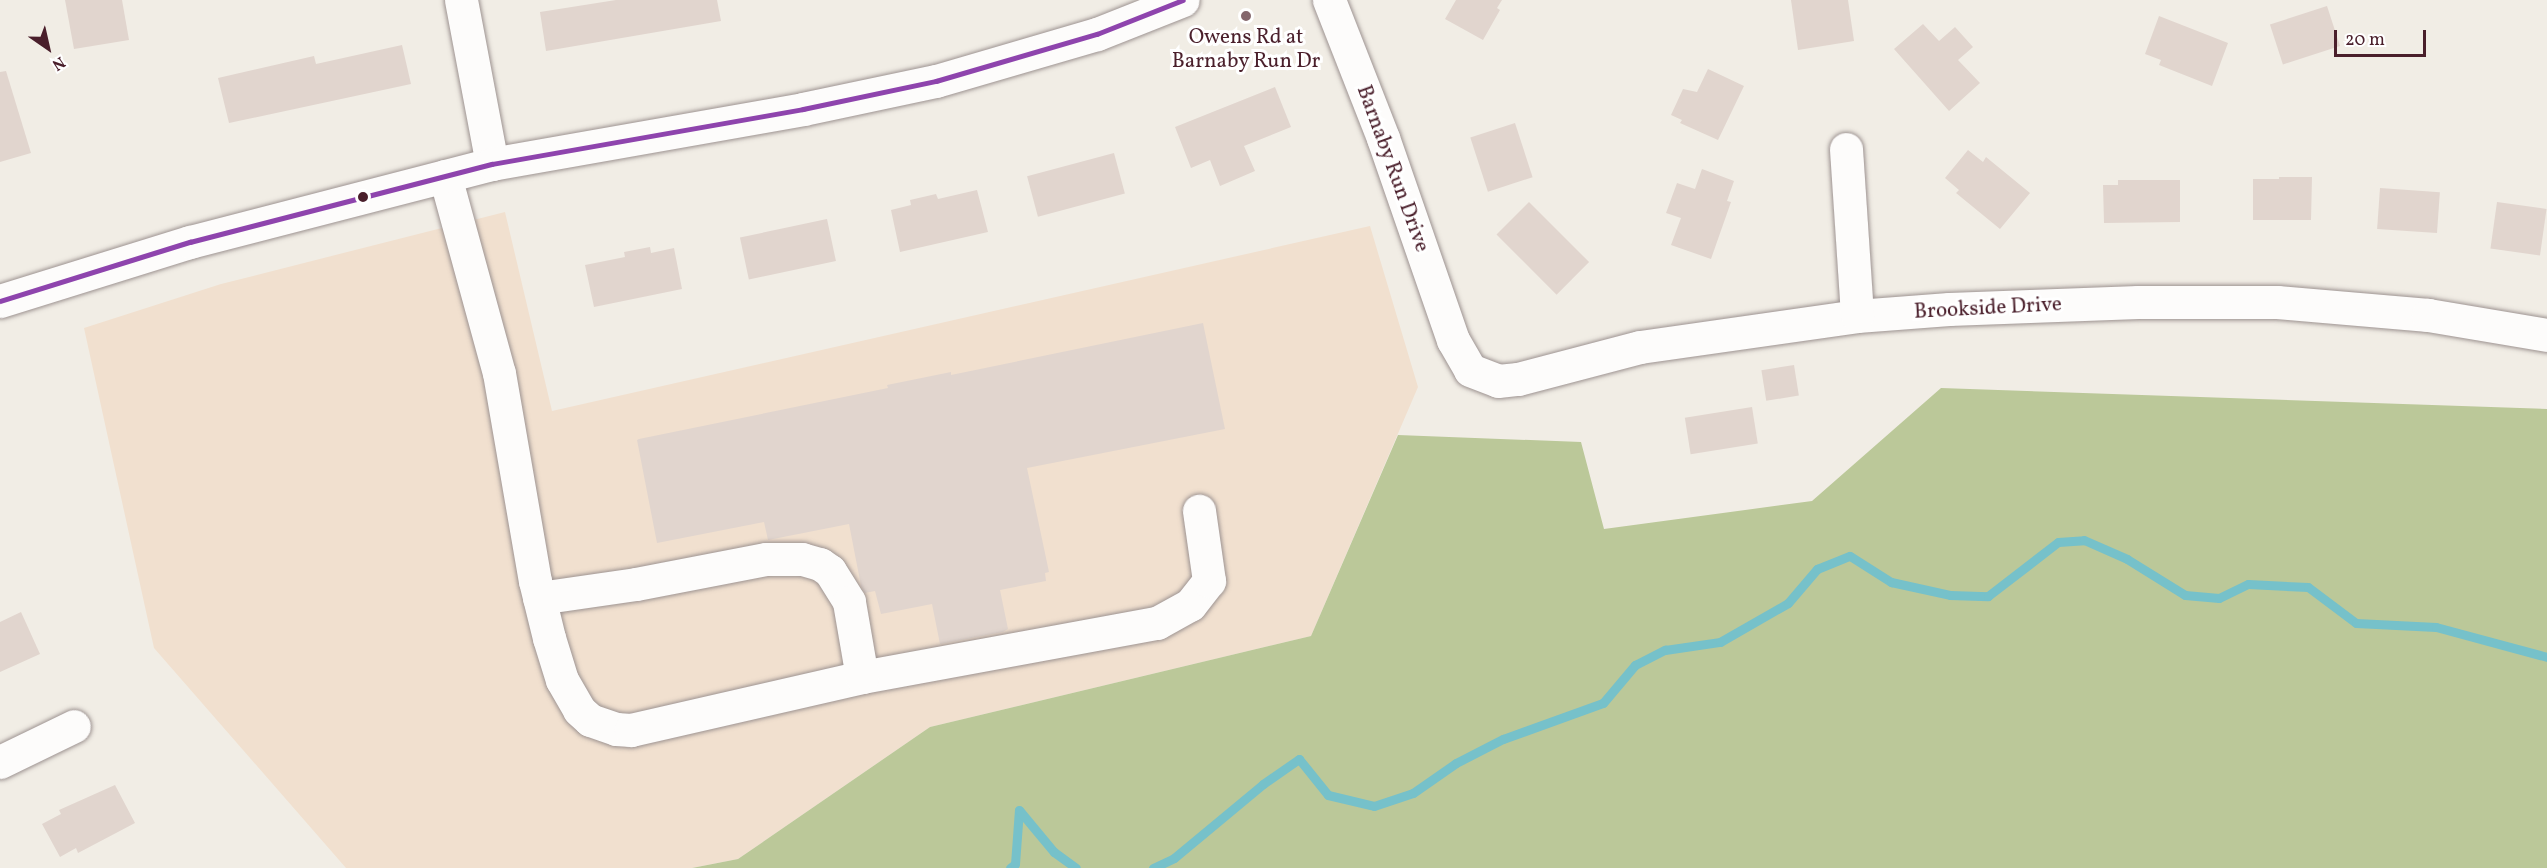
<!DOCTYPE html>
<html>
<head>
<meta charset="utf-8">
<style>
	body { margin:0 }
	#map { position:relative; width:2547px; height:868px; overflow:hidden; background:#f1ede5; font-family:Vollkorn,serif }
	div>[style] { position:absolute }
	.built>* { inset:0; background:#f1e0cf }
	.forest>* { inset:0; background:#bbc899 }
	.stream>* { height:9px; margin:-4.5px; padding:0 4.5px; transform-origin:4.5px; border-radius:4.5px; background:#76c1ca }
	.building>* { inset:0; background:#e1d5ce; transform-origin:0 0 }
	.roads { filter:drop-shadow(0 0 2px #9d9391) drop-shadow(0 0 2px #9d9391) }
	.minor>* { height:33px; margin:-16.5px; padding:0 16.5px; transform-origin:16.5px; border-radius:16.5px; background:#fdfcfb }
	.bus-1>* { height:4.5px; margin:-2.25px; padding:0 2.25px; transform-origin:2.25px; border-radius:2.25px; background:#8e44ad }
	.dots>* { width:16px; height:16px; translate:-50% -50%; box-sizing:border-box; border:3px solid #fff; border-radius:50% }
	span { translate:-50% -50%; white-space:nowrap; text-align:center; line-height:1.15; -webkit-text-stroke:6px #fff; paint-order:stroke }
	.poi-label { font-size:21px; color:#4a1f2b }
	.street-label { font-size:21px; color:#4a1f2b }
	.north { position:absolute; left:18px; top:18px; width:60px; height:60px; -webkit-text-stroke:4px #fff; paint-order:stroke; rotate:146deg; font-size:16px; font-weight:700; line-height:24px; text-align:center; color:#4a1f2b }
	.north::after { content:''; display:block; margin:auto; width:21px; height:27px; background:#4a1f2b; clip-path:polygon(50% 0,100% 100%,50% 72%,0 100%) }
	.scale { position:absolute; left:2334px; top:30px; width:92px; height:27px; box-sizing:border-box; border:3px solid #4a1f2b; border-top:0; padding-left:8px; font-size:18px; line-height:21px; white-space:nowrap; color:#4a1f2b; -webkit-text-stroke:4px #fff; paint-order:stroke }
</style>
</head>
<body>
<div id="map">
	<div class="built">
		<i style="clip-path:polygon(505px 212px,552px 411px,1370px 226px,1418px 387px,1311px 636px,930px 727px,738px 859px,692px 868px,346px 868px,154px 648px,84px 328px,221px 284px)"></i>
	</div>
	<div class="forest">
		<i style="clip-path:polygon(1941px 388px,2547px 409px,2547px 868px,692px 868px,738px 859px,930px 727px,1311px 636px,1398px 435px,1581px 442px,1604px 529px,1812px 501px)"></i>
	</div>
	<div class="stream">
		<i style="left:1010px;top:868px;width:6px;rotate:-39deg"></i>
		<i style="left:1015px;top:864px;width:54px;rotate:-85.8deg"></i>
		<i style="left:1019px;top:810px;width:55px;rotate:50.2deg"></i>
		<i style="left:1054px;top:852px;width:27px;rotate:36deg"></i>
		<i style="left:1153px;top:868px;width:23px;rotate:-25deg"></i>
		<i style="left:1174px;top:858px;width:116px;rotate:-39.7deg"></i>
		<i style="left:1263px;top:784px;width:44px;rotate:-34.8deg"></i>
		<i style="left:1299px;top:759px;width:46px;rotate:51.1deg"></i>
		<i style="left:1328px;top:795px;width:47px;rotate:13.4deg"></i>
		<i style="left:1374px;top:806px;width:41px;rotate:-18.4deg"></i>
		<i style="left:1413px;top:793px;width:52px;rotate:-34.9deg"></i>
		<i style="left:1456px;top:763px;width:53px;rotate:-27.1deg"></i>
		<i style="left:1503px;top:739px;width:106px;rotate:-19.8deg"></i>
		<i style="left:1603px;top:703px;width:50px;rotate:-49.9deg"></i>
		<i style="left:1635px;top:665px;width:34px;rotate:-27deg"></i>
		<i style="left:1665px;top:650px;width:56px;rotate:-8.3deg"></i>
		<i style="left:1720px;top:642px;width:78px;rotate:-29.8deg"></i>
		<i style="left:1788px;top:603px;width:45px;rotate:-49.5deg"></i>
		<i style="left:1817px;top:569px;width:35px;rotate:-22deg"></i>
		<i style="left:1850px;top:556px;width:49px;rotate:32.4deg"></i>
		<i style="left:1891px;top:582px;width:60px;rotate:12.4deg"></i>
		<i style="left:1950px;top:595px;width:38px;rotate:2deg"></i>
		<i style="left:1988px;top:596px;width:88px;rotate:-37.6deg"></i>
		<i style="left:2058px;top:542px;width:26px;rotate:-4deg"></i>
		<i style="left:2084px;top:540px;width:47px;rotate:23.8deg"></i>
		<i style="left:2127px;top:559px;width:68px;rotate:31.8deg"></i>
		<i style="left:2185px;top:595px;width:34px;rotate:5deg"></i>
		<i style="left:2219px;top:598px;width:32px;rotate:-26deg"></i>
		<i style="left:2248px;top:584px;width:60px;rotate:2.9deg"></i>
		<i style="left:2308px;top:587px;width:60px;rotate:36.9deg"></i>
		<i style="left:2356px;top:623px;width:80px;rotate:2.9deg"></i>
		<i style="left:2436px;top:627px;width:115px;rotate:15.1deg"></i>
	</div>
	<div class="building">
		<i style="clip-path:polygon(65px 0,122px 0,129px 40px,74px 49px)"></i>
		<i style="clip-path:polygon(616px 0,717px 0,721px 21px,546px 51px,540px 12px)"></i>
		<i style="clip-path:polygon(1456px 0,1502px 0,1497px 8px,1500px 10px,1483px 40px,1445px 19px)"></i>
		<i style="clip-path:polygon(1791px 0,1848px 0,1854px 41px,1798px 50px)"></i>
		<i style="left:2327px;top:6px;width:42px;height:60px;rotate:72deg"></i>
		<i style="clip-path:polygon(2159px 16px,2228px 43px,2212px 86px,2159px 65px,2161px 60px,2145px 54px)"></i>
		<i style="clip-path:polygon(1923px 24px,1939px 41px,1955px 27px,1973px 47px,1958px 60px,1980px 83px,1949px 111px,1894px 49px)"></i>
		<i style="clip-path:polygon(402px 45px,411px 84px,229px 123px,218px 78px,314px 56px,316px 64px)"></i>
		<i style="clip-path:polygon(1708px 69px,1744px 86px,1718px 140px,1680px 123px,1682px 120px,1671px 115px,1683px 89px,1697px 92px)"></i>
		<i style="clip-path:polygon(6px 71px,31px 153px,0 162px,0 72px)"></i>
		<i style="clip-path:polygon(1275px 87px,1291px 127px,1244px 146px,1255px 171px,1220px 186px,1210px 160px,1191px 168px,1175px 127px)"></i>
		<i style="left:1515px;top:123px;width:57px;height:47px;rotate:72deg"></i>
		<i style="clip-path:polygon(1968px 150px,1983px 162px,1986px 157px,2030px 193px,2000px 229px,1956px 193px,1959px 190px,1945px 178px)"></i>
		<i style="left:1114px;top:153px;width:42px;height:90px;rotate:75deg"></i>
		<i style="clip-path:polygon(1702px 169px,1734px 181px,1727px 201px,1731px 202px,1711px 259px,1671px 245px,1681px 218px,1666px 213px,1677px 183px,1695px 189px)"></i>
		<i style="clip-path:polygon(2279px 177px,2312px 177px,2311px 220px,2253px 220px,2253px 179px,2279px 179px)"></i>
		<i style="clip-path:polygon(2118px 180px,2180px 180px,2180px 222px,2104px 223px,2103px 185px,2118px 185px)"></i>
		<i style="left:2380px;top:188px;width:60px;height:41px;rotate:4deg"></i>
		<i style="clip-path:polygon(977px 190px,988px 232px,900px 252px,891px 210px,911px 205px,910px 200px,936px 194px,938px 199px)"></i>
		<i style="left:1529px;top:202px;width:85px;height:46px;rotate:45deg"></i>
		<i style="left:2497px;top:202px;width:50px;height:47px;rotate:8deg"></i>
		<i style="left:827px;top:219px;width:43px;height:89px;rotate:78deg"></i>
		<i style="clip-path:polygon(650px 247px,651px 253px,674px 248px,682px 289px,594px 307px,585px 265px,625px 257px,624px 252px)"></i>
		<i style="clip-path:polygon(1203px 323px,1225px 429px,1027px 468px,1049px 572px,1045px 573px,1046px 581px,1000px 590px,1008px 629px,1003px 632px,940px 644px,932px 604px,881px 614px,875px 591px,865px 593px,861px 586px,849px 524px,768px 540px,764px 522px,657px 543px,637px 440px,639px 439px,888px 388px,887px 385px,951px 372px,951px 375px)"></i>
		<i style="left:1794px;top:365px;width:31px;height:33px;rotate:81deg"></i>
		<i style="left:1752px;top:407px;width:37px;height:68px;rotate:81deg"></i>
		<i style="clip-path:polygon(21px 612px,40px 654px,0 672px,0 622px)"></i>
		<i style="clip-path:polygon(115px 785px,135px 823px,78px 853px,76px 848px,60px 857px,42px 824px,61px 814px,59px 810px)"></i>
	</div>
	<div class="roads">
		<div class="minor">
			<i style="left:461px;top:0;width:167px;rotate:79.3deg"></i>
			<i style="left:1329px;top:0;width:148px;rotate:68.6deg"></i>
			<i style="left:1383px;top:138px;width:214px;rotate:70.9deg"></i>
			<i style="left:1453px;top:340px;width:34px;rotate:60deg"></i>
			<i style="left:1470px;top:370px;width:30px;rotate:21deg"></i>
			<i style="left:1498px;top:381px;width:20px;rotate:-6deg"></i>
			<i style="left:1518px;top:379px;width:126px;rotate:-14.7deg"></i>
			<i style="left:1640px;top:347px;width:219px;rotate:-8.1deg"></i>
			<i style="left:1857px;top:316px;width:92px;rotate:-4.4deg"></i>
			<i style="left:1949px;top:309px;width:189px;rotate:-2.1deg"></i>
			<i style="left:2138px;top:302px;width:139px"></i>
			<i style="left:2277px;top:302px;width:152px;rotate:4.9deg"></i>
			<i style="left:2428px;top:315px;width:121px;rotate:9.5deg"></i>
			<i style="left:1846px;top:149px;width:167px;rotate:86.2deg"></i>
			<i style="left:445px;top:176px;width:204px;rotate:74.7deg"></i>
			<i style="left:499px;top:373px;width:211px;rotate:80.2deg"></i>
			<i style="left:535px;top:581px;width:59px;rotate:76.2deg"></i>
			<i style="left:549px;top:638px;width:44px;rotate:72.8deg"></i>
			<i style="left:562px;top:680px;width:34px;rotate:60deg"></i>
			<i style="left:579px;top:710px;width:15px;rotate:42deg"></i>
			<i style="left:590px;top:720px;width:28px;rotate:19deg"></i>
			<i style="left:616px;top:729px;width:15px;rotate:4deg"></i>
			<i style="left:631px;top:730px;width:237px;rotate:-12.9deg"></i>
			<i style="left:862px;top:677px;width:300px;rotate:-10.4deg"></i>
			<i style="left:1157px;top:623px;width:38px;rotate:-29deg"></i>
			<i style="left:1190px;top:605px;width:31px;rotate:-52deg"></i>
			<i style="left:1209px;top:581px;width:71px;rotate:-98.1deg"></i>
			<i style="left:0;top:301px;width:199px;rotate:-17.3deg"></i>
			<i style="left:190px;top:242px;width:312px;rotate:-14.5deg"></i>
			<i style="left:492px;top:164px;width:316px;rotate:-10deg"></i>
			<i style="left:803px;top:109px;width:136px;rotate:-11.9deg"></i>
			<i style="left:936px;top:81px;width:168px;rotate:-16.3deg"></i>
			<i style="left:1097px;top:34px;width:92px;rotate:-21.6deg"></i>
			<i style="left:539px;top:598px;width:98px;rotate:-8.2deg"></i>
			<i style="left:636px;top:584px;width:132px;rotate:-10.9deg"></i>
			<i style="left:766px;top:559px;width:36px"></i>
			<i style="left:802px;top:559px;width:19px;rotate:16deg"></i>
			<i style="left:820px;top:564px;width:12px;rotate:35deg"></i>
			<i style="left:830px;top:571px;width:36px;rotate:58deg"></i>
			<i style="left:849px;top:602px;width:76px;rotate:80.2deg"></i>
			<i style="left:0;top:762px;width:82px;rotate:-25.9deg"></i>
		</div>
	</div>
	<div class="bus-1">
		<i style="left:0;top:301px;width:199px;rotate:-17.3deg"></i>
		<i style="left:190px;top:242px;width:312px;rotate:-14.5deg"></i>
		<i style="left:492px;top:164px;width:316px;rotate:-10deg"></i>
		<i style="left:803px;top:109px;width:136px;rotate:-11.9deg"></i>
		<i style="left:936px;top:81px;width:168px;rotate:-16.3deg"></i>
		<i style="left:1097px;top:34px;width:92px;rotate:-21.6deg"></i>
	</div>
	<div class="dots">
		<i style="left:1246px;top:16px;background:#84676c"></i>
		<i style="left:363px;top:197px;background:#4a1f2b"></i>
	</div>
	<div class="poi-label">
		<span style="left:1246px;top:50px">Owens Rd at<br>Barnaby Run Dr</span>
	</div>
	<div class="street-label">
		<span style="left:1392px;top:169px;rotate:70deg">Barnaby Run Drive</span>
		<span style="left:1988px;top:309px;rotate:-3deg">Brookside Drive</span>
	</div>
	<div class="north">N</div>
	<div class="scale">20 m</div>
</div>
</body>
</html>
